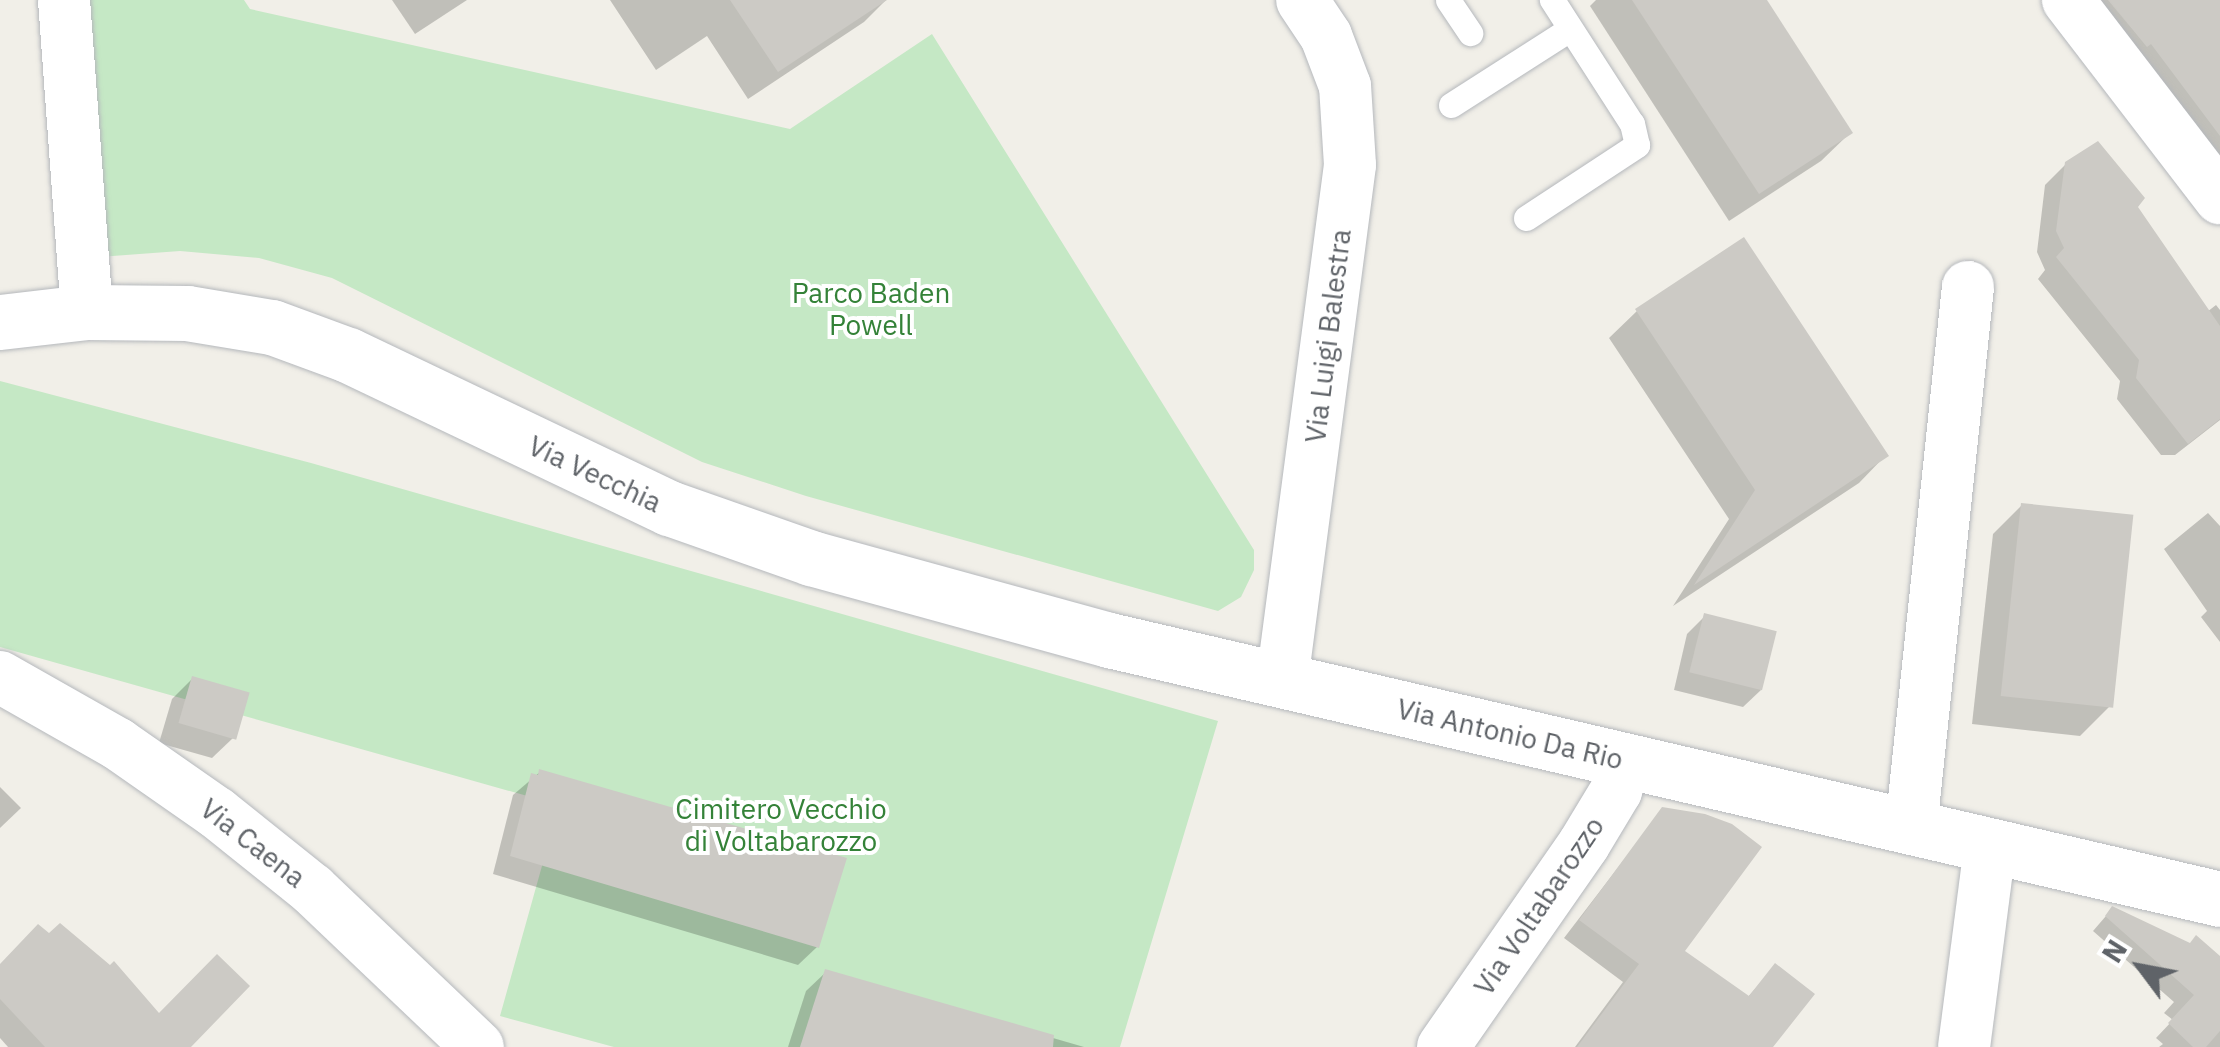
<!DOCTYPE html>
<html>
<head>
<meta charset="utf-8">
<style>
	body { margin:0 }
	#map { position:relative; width:2220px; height:1047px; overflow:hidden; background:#f1efe8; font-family:"IBM Plex Sans",sans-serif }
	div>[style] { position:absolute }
	.green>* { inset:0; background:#c5e8c5 }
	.shadow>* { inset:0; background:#0003 }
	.building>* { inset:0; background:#cccac5; transform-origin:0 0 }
	.roads { filter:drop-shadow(0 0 2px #b5b8bc) drop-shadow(0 0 2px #b5b8bc) }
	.service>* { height:25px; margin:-12.5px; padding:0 12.5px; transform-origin:12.5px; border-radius:12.5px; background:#fff }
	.minor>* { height:52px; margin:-26px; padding:0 26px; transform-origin:26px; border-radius:26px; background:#fff }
	.tertiary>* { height:55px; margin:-27.5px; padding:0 27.5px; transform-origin:27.5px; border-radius:27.5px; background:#fff }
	span { translate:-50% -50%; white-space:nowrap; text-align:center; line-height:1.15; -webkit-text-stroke:8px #fff; paint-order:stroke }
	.park-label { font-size:28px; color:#348238 }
	.street-label { font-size:28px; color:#5f6368 }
	.north { position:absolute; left:2090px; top:917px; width:100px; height:100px; -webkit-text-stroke:8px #fff; paint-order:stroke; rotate:302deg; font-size:28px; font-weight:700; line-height:40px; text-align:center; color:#5f6368 }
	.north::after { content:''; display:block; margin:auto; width:35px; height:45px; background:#5f6368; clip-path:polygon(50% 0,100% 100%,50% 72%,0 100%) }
</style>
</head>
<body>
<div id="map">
	<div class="green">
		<i style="clip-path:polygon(81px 0,244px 0,250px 9px,790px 129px,932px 34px,1254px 550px,1254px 570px,1241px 597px,1218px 611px,806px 496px,702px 462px,332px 278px,259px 258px,180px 251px,99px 257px)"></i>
		<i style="clip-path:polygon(0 381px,311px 463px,1218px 721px,1120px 1047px,614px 1047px,500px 1016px,559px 805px,0 647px)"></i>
	</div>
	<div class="shadow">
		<i style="clip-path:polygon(392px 0,467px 0,415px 34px)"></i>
		<i style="clip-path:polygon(610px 0,886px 0,864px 22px,748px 99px,707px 36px,656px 70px)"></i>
		<i style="clip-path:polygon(1596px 0,1764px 0,1850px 133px,1821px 161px,1729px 221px,1590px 6px)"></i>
		<i style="clip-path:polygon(2096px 0,2220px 0,2220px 179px)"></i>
		<i style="clip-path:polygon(2066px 164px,2135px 207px,2207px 312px,2216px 305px,2220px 310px,2220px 420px,2175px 455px,2161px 455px,2117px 399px,2120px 381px,2038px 279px,2045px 270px,2037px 252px,2045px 185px)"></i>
		<i style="clip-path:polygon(1637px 311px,1886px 455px,1859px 483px,1673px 606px,1729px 519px,1609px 338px)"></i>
		<i style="clip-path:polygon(2022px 505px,2109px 707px,2080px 736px,1972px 724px,1993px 534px)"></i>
		<i style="clip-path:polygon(2208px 513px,2220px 526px,2220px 642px,2201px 617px,2207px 611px,2164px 549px)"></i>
		<i style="clip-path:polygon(1705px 616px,1761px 690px,1743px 707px,1674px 690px,1687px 634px)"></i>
		<i style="clip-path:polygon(192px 679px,233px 738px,212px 758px,159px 743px,172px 699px)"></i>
		<i style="clip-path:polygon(540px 772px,844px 860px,817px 947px,798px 965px,493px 874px,513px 795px)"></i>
		<i style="clip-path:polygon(0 787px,21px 808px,0 828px)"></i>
		<i style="clip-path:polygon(1663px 809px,1681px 951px,1747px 998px,1775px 966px,1770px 1047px,1575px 1047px,1623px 982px,1564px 938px)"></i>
		<i style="clip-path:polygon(2112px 909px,2220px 959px,2220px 1047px,2159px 1047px,2163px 1044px,2156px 1038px,2173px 1020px,2164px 1013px,2174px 1002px,2093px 931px)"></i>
		<i style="clip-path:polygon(0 966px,189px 1047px,8px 1047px,0 1038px)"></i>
		<i style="clip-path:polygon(826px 972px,1084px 1047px,788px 1047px,806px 991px)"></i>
	</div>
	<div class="building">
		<i style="clip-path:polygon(730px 0,887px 0,778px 72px)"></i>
		<i style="clip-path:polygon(1632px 0,1767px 0,1853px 133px,1759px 194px)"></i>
		<i style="clip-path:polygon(2108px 0,2220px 0,2220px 136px,2151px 44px,2147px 47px)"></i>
		<i style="clip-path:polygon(2098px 141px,2145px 198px,2138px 207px,2220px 326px,2220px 419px,2188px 444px,2136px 378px,2139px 360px,2056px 257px,2064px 248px,2056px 231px,2065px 162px)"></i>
		<i style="clip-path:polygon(1744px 237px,1889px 456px,1694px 585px,1755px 490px,1635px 309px)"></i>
		<i style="left:2021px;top:503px;width:113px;height:194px;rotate:6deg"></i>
		<i style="left:1704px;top:613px;width:75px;height:61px;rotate:14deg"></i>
		<i style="left:192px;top:676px;width:60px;height:49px;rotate:16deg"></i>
		<i style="clip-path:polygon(539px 769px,847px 858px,819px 948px,510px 856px,531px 773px,538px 775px)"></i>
		<i style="clip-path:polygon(1662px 807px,1705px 814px,1732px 824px,1762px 847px,1685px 951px,1749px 996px,1775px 963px,1815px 994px,1773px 1047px,1577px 1047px,1639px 964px,1579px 920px)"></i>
		<i style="clip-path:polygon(2112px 906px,2190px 943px,2196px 935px,2220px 956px,2220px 1031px,2206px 1047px,2193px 1047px,2168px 1023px,2194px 995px,2105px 916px)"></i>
		<i style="clip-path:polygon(60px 923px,110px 965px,114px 961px,159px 1013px,217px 954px,250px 986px,191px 1047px,45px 1047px,0 999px,0 964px,38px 924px,49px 933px)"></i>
		<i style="clip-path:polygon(825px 969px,1054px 1035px,1053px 1047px,800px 1047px)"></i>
	</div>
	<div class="roads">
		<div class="service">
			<i style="left:1448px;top:0;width:40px;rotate:56deg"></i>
			<i style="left:1451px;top:105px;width:141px;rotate:-32.6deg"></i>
			<i style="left:1526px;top:218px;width:133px;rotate:-33.3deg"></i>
			<i style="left:1637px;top:145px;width:22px;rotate:-103deg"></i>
			<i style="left:1632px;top:124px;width:148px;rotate:-122.8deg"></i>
		</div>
		<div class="minor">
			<i style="left:64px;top:0;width:313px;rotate:85.8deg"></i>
			<i style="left:2068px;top:0;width:250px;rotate:52.5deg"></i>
			<i style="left:0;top:677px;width:136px;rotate:29.6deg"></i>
			<i style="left:118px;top:744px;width:121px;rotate:34.9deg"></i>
			<i style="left:217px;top:813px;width:122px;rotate:38.7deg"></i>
			<i style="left:312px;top:889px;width:229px;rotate:43.6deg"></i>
			<i style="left:1282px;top:681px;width:520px;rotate:-82.49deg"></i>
			<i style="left:1350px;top:165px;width:79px;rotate:-93.6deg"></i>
			<i style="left:1345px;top:86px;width:53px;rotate:-110.8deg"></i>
			<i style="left:1326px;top:36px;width:43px;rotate:-123.7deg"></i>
			<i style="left:1911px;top:828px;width:544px;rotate:-83.99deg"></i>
			<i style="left:1443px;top:1047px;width:247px;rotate:-55.2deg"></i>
			<i style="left:1584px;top:844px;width:62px;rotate:-58.9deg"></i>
			<i style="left:1616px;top:791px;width:31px;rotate:-75deg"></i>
			<i style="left:1964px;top:1047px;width:203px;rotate:-82.6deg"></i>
		</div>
		<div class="tertiary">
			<i style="left:0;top:322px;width:88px;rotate:-6.6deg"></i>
			<i style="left:87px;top:312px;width:100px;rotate:0.6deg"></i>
			<i style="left:187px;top:313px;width:86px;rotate:9.4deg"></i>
			<i style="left:272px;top:327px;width:81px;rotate:20.2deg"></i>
			<i style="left:348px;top:355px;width:356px;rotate:25.5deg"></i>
			<i style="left:669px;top:508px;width:151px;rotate:19.4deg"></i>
			<i style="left:811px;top:558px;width:309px;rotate:15.4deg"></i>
			<i style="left:1109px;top:640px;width:1141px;rotate:13.12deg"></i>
		</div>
	</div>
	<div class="park-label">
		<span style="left:871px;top:309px">Parco Baden<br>Powell</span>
		<span style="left:781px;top:825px">Cimitero Vecchio<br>di Voltabarozzo</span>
	</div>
	<div class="street-label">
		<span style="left:1328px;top:336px;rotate:-83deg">Via Luigi Balestra</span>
		<span style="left:595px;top:474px;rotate:25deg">Via Vecchia</span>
		<span style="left:1510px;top:734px;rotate:13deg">Via Antonio Da Rio</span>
		<span style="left:253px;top:843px;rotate:38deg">Via Caena</span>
		<span style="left:1539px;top:906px;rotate:-56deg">Via Voltabarozzo</span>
	</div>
	<div class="north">N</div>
</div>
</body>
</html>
